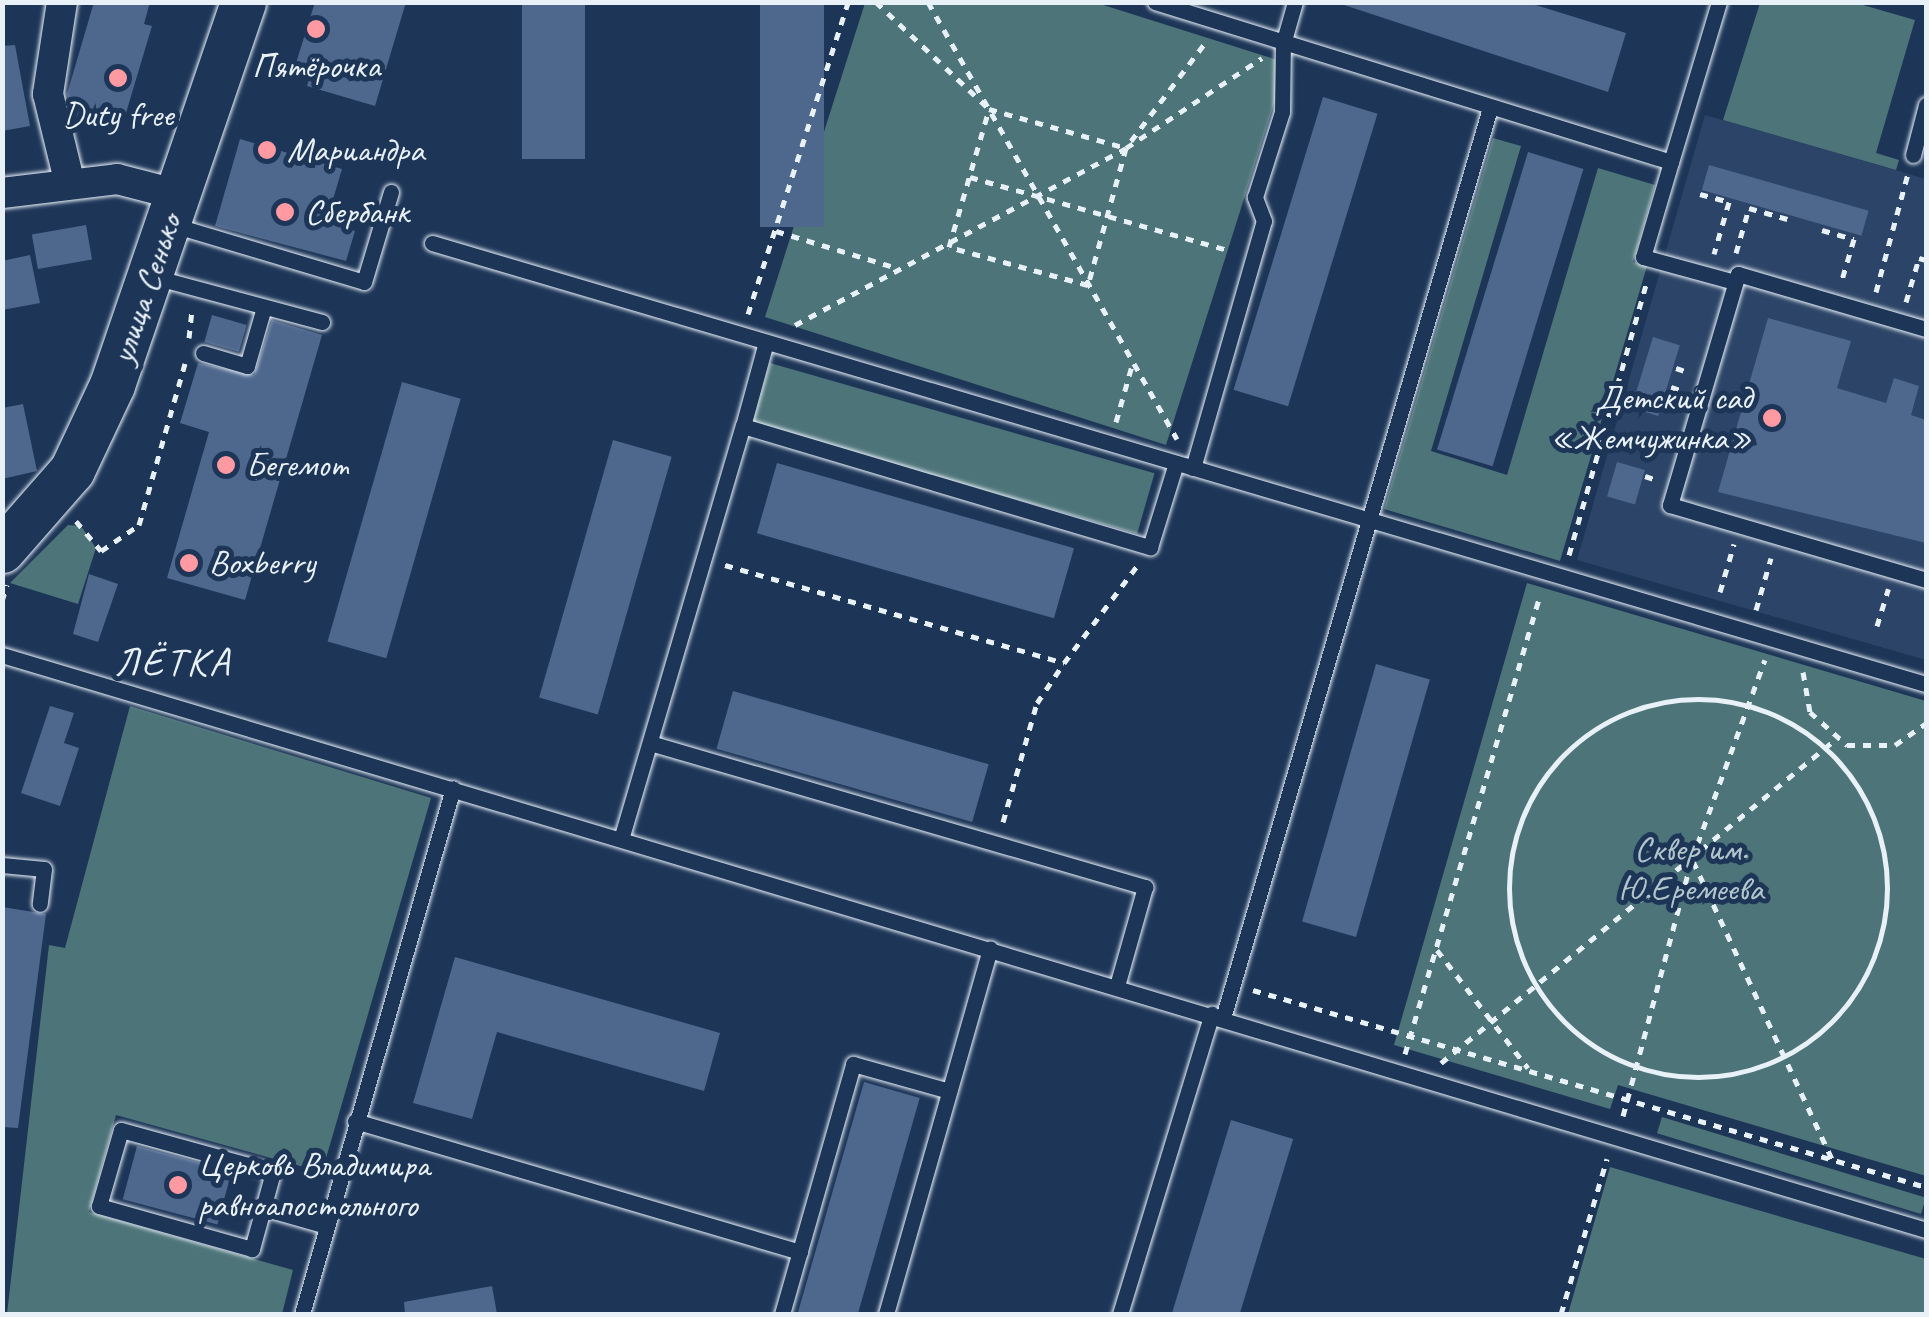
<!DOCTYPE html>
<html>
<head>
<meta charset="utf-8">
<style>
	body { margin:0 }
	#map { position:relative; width:1929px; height:1317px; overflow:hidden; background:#1d3557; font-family:Caveat,sans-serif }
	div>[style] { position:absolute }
	.built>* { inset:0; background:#2c4467 }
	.green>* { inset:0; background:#4d7478; transform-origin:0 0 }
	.building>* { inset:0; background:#4e678d; transform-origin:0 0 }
	.path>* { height:5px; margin-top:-2.5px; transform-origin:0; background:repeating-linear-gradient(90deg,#e8f1f8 0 8px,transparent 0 16px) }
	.path>.ring { margin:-2.5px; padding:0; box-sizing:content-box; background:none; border:5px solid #e8f1f8; border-radius:50% }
	.roads { filter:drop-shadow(0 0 2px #e8f1f8) drop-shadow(0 0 2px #e8f1f8) }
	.lane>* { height:15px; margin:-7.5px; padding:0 7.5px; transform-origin:7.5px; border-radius:7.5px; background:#1d3557 }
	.street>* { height:30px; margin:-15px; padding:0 15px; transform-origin:15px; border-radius:15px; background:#1d3557 }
	.secondary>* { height:45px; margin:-22.5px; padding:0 22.5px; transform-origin:22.5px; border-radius:22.5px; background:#1d3557 }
	.dots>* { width:28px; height:28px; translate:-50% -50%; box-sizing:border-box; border:5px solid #1d3557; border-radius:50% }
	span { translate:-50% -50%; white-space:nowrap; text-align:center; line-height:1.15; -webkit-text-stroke:10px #1d3557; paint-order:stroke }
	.poi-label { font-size:35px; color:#e8f1f8 }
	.left { translate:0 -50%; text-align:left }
	.right { translate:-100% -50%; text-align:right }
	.street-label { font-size:35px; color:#e8f1f8 }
	.park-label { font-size:35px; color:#b2c5cb }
	.quarter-label { font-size:40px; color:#e8f1f8; letter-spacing:2.5px }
	.frame { position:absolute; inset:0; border:5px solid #e8f1f8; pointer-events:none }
</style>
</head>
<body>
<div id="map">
	<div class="built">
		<i style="clip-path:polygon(1705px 115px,1926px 179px,1926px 660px,1577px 560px)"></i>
	</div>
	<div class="green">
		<i style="clip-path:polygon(865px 3px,1097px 3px,1287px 63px,1166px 445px,765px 317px)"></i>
		<i style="clip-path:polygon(1760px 3px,1856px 3px,1915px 20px,1876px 153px,1899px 160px,1896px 170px,1723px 120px)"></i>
		<i style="clip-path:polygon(1493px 138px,1521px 146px,1431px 451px,1507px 475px,1598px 168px,1655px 185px,1633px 262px,1647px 266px,1560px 561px,1384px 509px)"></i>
		<i style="left:770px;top:363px;width:400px;height:63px;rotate:16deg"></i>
		<i style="clip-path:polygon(68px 525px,81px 526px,96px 548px,78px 604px,10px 583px)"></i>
		<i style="clip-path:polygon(1527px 583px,1926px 701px,1926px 1176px,1618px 1085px,1610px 1109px,1394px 1045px)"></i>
		<i style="clip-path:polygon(130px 706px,431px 798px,322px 1172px,116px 1115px,89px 1212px,293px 1270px,282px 1314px,7px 1314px,49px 945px,65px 948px)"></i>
		<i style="left:1662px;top:1117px;width:276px;height:17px;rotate:17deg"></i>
		<i style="clip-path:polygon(1610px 1167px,1926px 1259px,1926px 1314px,1568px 1314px)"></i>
	</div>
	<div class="building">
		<i style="clip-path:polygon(94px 2px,150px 2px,144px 24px,152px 26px,120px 133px,74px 119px,67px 94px)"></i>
		<i style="clip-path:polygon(315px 2px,406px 2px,375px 106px,307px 86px,312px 68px,296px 63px)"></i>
		<i style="left:522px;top:2px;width:63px;height:157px"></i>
		<i style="left:760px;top:2px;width:64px;height:225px"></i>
		<i style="clip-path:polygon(1335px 2px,1526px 2px,1626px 33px,1608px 92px)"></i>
		<i style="clip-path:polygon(15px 45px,30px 126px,2px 131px,2px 46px)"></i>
		<i style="left:1323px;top:97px;width:57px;height:306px;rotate:17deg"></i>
		<i style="clip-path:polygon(240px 139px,342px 169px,326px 223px,355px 231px,346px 261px,215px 226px)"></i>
		<i style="left:1528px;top:152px;width:58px;height:311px;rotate:17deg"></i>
		<i style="left:1709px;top:165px;width:166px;height:26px;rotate:16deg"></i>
		<i style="left:86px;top:225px;width:35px;height:55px;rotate:80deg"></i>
		<i style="clip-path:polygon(30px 255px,40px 303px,2px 310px,2px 261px)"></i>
		<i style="left:212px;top:315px;width:36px;height:28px;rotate:16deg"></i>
		<i style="clip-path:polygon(1768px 318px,1851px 341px,1837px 388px,1886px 403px,1894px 378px,1919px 386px,1911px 415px,1926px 420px,1926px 543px,1718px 492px)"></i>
		<i style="clip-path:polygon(272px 320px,322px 335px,245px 600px,167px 578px,209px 432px,180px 423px,198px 363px,254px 375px)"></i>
		<i style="left:1653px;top:337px;width:28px;height:74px;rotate:17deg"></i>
		<i style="left:402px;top:382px;width:61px;height:270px;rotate:16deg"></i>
		<i style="clip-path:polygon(23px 404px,37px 471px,2px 479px,2px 408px)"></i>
		<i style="left:613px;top:440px;width:61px;height:268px;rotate:16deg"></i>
		<i style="left:1617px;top:462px;width:29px;height:36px;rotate:16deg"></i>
		<i style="left:777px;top:463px;width:309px;height:73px;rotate:16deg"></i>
		<i style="clip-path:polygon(89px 574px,118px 584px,98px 642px,73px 634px)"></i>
		<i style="left:1376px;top:664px;width:56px;height:268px;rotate:16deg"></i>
		<i style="left:733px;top:691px;width:266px;height:60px;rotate:16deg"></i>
		<i style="clip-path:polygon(50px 706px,74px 713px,64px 743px,79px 748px,60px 806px,21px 793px)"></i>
		<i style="clip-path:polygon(2px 907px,46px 914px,18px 1128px,2px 1127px)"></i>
		<i style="clip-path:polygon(455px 957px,720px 1033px,704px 1091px,497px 1032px,472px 1119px,413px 1103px)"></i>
		<i style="left:864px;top:1082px;width:58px;height:242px;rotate:16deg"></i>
		<i style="left:1231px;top:1120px;width:65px;height:202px;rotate:17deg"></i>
		<i style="left:137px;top:1146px;width:98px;height:55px;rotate:15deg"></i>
		<i style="clip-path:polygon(492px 1286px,497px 1314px,405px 1314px,404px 1302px)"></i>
	</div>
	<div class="path">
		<i style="left:876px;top:2px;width:156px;rotate:43.4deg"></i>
		<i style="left:989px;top:109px;width:142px;rotate:15.9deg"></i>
		<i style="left:1126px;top:148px;width:142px;rotate:105.5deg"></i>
		<i style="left:1088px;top:285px;width:144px;rotate:-164.7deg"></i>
		<i style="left:949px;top:247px;width:144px;rotate:-73.8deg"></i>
		<i style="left:928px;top:2px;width:503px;rotate:60.33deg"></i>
		<i style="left:1131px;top:141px;width:124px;rotate:-52.9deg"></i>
		<i style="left:970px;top:177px;width:271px;rotate:15.8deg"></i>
		<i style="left:1700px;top:194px;width:30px;rotate:15deg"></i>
		<i style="left:1729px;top:202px;width:54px;rotate:106.1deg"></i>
		<i style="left:1822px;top:230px;width:33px;rotate:16deg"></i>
		<i style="left:1854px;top:239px;width:46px;rotate:106.5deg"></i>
		<i style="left:776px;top:231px;width:127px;rotate:17deg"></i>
		<i style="left:1736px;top:253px;width:47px;rotate:-73.9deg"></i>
		<i style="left:1749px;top:208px;width:40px;rotate:16deg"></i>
		<i style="left:1876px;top:292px;width:123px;rotate:-74.9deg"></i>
		<i style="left:1906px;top:302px;width:46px;rotate:-73.5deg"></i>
		<i style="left:1919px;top:258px;width:7px;rotate:16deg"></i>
		<i style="left:748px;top:314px;width:328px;rotate:-72.2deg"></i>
		<i style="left:795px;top:325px;width:375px;rotate:-28.1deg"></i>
		<i style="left:1126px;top:148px;width:163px;rotate:-33.5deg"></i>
		<i style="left:189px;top:338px;width:29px;rotate:-84deg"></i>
		<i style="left:1676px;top:368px;width:13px;rotate:18deg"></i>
		<i style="left:1671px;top:387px;width:13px;rotate:18deg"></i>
		<i style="left:1116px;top:422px;width:62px;rotate:-74.2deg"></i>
		<i style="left:1645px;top:476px;width:13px;rotate:18deg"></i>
		<i style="left:76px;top:521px;width:39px;rotate:50deg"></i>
		<i style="left:101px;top:551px;width:46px;rotate:-34.4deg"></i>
		<i style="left:139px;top:525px;width:168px;rotate:-74.1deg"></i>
		<i style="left:1569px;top:555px;width:284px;rotate:-74.1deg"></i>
		<i style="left:725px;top:565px;width:353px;rotate:16.1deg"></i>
		<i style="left:1064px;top:663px;width:121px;rotate:-53deg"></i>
		<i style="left:1720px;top:592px;width:50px;rotate:-73.7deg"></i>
		<i style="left:2px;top:601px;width:17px;rotate:-73deg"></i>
		<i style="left:1756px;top:610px;width:54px;rotate:-73.9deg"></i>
		<i style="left:1877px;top:626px;width:39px;rotate:-73deg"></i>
		<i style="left:1803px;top:672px;width:41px;rotate:80.1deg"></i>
		<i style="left:1810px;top:712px;width:50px;rotate:41.7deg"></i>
		<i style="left:1847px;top:745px;width:48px"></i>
		<i style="left:1895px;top:745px;width:38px;rotate:-35deg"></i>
		<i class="ring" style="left:1509px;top:699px;width:373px;height:373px"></i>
		<i style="left:1003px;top:822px;width:124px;rotate:-74.1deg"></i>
		<i style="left:1037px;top:703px;width:48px;rotate:-56deg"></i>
		<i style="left:1693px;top:861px;width:329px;rotate:65deg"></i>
		<i style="left:1437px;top:950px;width:149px;rotate:52.4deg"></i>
		<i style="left:1253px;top:990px;width:701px;rotate:16.32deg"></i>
		<i style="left:1405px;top:1054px;width:479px;rotate:-73.6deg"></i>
		<i style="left:1441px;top:1063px;width:511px;rotate:-39.36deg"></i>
		<i style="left:1623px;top:1116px;width:266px;rotate:-75deg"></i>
		<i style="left:1692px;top:859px;width:212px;rotate:-69.9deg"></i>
		<i style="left:1561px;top:1314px;width:162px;rotate:-73.5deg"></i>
	</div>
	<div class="roads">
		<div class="lane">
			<i style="left:1155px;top:2px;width:540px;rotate:17.23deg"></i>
			<i style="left:1671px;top:162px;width:167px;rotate:-73.3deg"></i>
			<i style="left:1913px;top:155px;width:52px;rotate:-75.4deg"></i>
			<i style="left:1671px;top:162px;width:99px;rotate:106.4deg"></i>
			<i style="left:1643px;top:257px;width:95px;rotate:15.2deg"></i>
			<i style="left:173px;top:225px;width:199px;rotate:16.6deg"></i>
			<i style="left:364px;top:282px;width:94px;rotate:-73.3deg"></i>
			<i style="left:432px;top:243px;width:1558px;rotate:16.45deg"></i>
			<i style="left:154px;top:277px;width:174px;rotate:15deg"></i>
			<i style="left:1926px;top:329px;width:196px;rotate:-163.7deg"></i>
			<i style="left:1738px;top:274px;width:241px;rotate:106.4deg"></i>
			<i style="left:1670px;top:505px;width:267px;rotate:16.3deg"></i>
			<i style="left:766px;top:342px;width:87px;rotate:105.3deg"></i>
			<i style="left:743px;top:426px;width:425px;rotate:16.6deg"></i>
			<i style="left:1150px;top:547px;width:88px;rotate:-72.8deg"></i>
			<i style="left:203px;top:353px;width:46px;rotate:16.5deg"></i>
			<i style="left:247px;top:366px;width:61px;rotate:-73.9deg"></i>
			<i style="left:1193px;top:468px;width:257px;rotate:-74deg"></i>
			<i style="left:1264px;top:221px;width:26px;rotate:-111deg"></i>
			<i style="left:1255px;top:197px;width:89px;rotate:-72.4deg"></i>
			<i style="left:1282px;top:112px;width:68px;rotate:-89.2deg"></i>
			<i style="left:1283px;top:44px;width:44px;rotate:-74.1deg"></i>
			<i style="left:2px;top:655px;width:2008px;rotate:16.64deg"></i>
			<i style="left:650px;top:743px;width:516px;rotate:16.22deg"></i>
			<i style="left:1145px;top:887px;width:103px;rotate:105.8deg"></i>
			<i style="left:622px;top:836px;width:427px;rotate:-73.6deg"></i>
			<i style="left:2px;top:865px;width:42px;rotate:5.4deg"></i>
			<i style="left:44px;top:869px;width:35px;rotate:97deg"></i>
			<i style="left:1223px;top:1018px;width:948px;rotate:-73.65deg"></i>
			<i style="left:355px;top:1121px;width:464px;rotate:16.4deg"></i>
			<i style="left:121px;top:1130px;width:158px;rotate:15.4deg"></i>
			<i style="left:273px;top:1172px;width:80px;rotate:105.3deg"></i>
			<i style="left:252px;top:1249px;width:159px;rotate:-164.3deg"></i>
			<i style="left:99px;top:1206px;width:79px;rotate:-73.9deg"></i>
			<i style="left:263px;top:1208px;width:66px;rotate:15.9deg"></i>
			<i style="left:302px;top:1314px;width:547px;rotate:-73.98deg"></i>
			<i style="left:782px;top:1314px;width:260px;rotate:-74.1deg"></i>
			<i style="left:853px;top:1064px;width:100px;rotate:15.7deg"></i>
			<i style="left:886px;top:1314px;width:380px;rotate:-74.1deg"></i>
			<i style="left:1120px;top:1314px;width:314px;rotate:-73deg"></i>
		</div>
		<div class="street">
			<i style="left:62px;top:2px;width:93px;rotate:98.7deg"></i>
			<i style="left:48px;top:94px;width:89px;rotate:76.3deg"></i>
			<i style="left:2px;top:193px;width:116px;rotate:-6.9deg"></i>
			<i style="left:117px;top:179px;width:64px;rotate:14.5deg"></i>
		</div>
		<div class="secondary">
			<i style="left:2px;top:550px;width:106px;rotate:-48.8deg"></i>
			<i style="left:72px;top:470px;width:94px;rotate:-64.8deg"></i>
			<i style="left:112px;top:385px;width:405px;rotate:-71.1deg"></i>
		</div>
	</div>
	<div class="dots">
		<i style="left:316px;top:29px;background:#ff9aa2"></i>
		<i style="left:118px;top:78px;background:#ff9aa2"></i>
		<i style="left:267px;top:150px;background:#ff9aa2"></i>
		<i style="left:285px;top:212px;background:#ff9aa2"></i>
		<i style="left:1772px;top:418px;background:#ff9aa2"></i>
		<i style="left:226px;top:465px;background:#ff9aa2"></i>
		<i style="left:189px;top:563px;background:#ff9aa2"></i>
		<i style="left:178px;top:1185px;background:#ff9aa2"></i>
	</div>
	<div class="poi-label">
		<span style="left:316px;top:66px">Пятёрочка</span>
		<span style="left:118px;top:115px">Duty free</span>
		<span class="left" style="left:287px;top:150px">Мариандра</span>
		<span class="left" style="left:305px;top:212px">Сбербанк</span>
		<span class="right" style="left:1752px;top:418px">Детский сад<br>«Жемчужинка»</span>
		<span class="left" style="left:246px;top:465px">Бегемот</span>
		<span class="left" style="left:209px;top:563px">Boxberry</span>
		<span class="left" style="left:198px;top:1185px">Церковь Владимира<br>равноапостольного</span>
	</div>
	<div class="street-label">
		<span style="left:146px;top:289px;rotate:-71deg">улица Сенько</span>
	</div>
	<div class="park-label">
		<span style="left:1691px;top:869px">Сквер им.<br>Ю.Еремеева</span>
	</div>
	<div class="quarter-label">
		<span style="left:173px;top:662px">ЛЁТКА</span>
	</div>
	<div class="frame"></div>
</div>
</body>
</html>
